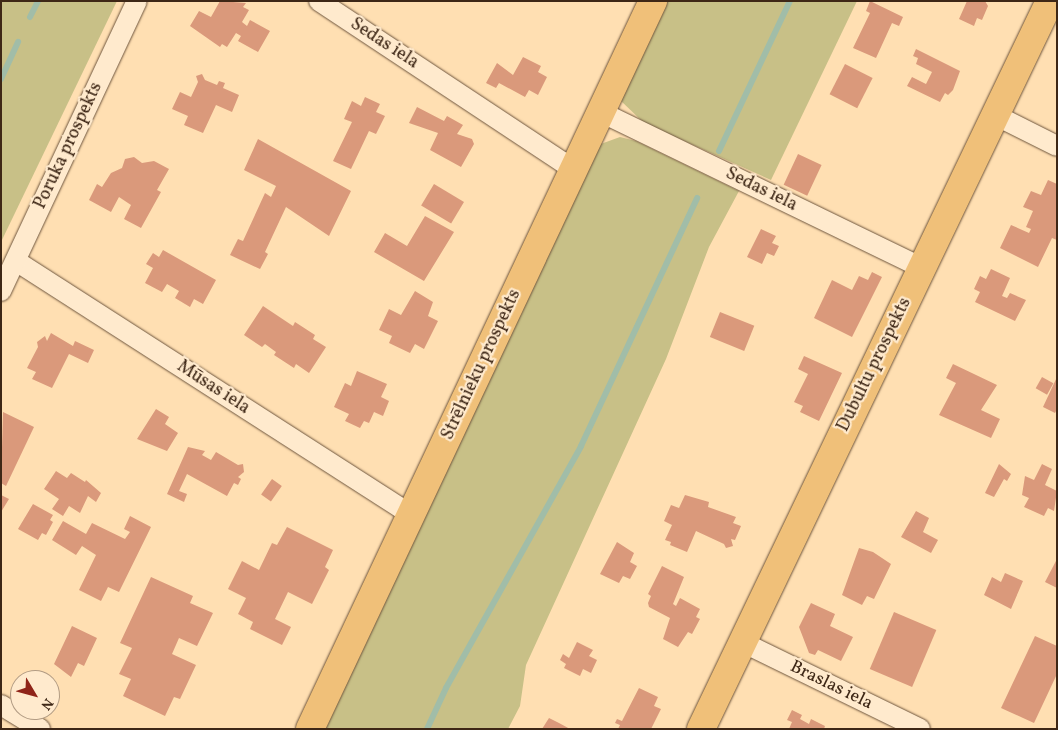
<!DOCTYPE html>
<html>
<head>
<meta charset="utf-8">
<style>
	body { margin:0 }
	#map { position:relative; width:1058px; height:730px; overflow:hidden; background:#ffdfb2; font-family:Vollkorn,serif }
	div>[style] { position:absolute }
	.green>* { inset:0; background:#c8c087 }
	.stream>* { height:6px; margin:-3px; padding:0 3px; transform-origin:3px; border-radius:3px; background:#a1bda8 }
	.building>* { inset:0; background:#da997b; transform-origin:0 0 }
	.roads { filter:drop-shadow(0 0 1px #6e553d) drop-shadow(0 0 1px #6e553d) }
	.minor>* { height:20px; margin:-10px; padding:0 10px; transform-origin:10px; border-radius:10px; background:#ffeacd }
	.primary>* { height:28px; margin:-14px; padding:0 14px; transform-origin:14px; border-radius:14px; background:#f0c079 }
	span { translate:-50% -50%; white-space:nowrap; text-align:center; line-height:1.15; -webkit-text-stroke:4.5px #ffeacd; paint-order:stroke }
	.street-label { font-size:18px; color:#3e2716 }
	.frame { position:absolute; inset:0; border:2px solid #3e2716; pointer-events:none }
	.north { position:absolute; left:10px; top:670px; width:50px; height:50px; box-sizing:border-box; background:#ffeacd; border:1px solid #b29c84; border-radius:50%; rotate:127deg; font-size:14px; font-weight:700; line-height:20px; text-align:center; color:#3e2716 }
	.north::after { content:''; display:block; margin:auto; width:18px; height:22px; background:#8f2418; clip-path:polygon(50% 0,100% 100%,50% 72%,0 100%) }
</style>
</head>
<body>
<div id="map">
	<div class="green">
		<i style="clip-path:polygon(1px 1px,117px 1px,1px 242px)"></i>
		<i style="clip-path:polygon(667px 1px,857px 1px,771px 180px,644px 123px,620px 100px)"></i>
		<i style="clip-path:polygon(620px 137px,636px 141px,739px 191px,709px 247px,666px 359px,526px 665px,520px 706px,508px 729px,325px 729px,598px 145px)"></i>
	</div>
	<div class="stream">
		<i style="left:30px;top:17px;width:18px;rotate:-63deg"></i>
		<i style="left:1px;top:79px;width:41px;rotate:-65.3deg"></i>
		<i style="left:719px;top:151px;width:166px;rotate:-64.7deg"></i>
		<i style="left:427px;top:729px;width:45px;rotate:-65.1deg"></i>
		<i style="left:446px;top:688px;width:277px;rotate:-60.8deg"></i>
		<i style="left:581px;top:446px;width:274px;rotate:-64.9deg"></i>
	</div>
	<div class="building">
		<i style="clip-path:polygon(220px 1px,246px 3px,243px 7px,249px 10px,242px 22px,247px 26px,250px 20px,270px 31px,258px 52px,238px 41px,241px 36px,236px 33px,227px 47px,222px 44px,220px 47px,190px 26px,199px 11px,211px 17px)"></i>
		<i style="clip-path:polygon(870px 1px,903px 17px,899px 26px,892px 23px,876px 58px,853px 48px,870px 13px,866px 11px)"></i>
		<i style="clip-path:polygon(967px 1px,985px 1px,988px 6px,982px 20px,977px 18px,974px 26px,959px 19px)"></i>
		<i style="clip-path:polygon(916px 49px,960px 71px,953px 90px,948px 95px,945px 93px,940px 102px,907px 86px,912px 77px,926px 84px,932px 72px,916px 64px,918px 58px,913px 56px)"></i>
		<i style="clip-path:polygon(523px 57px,541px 66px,538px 72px,547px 77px,538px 95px,529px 90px,525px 97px,499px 83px,496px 88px,486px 83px,497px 63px,513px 75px)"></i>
		<i style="left:845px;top:64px;width:31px;height:34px;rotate:27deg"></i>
		<i style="clip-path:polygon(202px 74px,205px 80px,217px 85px,219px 81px,225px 83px,223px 88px,239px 95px,232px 112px,216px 105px,203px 133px,184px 125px,188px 116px,172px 109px,180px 92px,191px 97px,198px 82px,196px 76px)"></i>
		<i style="clip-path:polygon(365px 97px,380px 104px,376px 112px,385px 116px,376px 134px,369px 131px,351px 169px,333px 161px,352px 122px,344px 119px,352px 101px,361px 106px)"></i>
		<i style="clip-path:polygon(417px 107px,444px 121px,447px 116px,463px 125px,457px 134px,472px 139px,474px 144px,461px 167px,430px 150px,438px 133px,409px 123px)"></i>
		<i style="clip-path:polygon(258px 139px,351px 191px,329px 236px,286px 207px,265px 252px,268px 254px,260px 269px,230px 255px,238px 239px,243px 241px,265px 193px,271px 197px,276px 186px,244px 170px)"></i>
		<i style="left:798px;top:154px;width:26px;height:34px;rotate:25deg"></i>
		<i style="clip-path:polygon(134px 157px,142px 163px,154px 161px,169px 169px,157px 190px,161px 192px,141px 228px,124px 219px,131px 205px,119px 197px,111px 212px,89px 200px,97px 184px,102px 187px,111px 173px,122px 168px,125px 159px)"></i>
		<i style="clip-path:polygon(1048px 180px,1057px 184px,1057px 240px,1052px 238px,1038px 267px,1000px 248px,1011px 225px,1029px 233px,1031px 229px,1026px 227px,1033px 211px,1023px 207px,1031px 191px,1041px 195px)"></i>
		<i style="left:434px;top:184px;width:35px;height:25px;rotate:31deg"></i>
		<i style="clip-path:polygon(425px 216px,454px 232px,424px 281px,374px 252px,385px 233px,407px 246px)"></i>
		<i style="clip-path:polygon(761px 229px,776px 236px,772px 243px,779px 246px,774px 256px,767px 253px,762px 264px,747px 257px)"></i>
		<i style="clip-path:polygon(163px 250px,216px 280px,203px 304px,194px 299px,190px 307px,175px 298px,179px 291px,167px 284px,162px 292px,145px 283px,153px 268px,146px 264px,153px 253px,159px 257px)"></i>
		<i style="clip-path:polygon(991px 269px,1010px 278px,1002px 296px,1007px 298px,1010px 293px,1026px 300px,1015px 321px,975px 302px,980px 292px,974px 289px,980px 276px,986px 279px)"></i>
		<i style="clip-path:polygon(872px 272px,882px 277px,852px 337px,814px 318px,832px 280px,852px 290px,859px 276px,868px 280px)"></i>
		<i style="clip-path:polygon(415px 291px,433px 302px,428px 316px,438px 321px,424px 349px,415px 344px,410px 353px,389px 343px,392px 336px,379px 330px,389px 309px,401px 315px)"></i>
		<i style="clip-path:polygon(263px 306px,293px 326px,295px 322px,315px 335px,313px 339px,326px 347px,309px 373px,296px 364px,294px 368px,274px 355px,276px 352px,265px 344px,262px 347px,244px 335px)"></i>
		<i style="left:720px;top:312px;width:37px;height:27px;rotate:22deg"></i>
		<i style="clip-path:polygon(51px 333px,73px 346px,75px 341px,94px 350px,88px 363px,69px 354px,52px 388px,32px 379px,36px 372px,27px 368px,38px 347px,37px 342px,45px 336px,47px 341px)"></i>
		<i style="clip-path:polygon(804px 356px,842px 373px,819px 421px,800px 412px,803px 406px,794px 402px,808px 374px,798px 369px)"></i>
		<i style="clip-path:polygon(953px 364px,997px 385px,981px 410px,1000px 419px,991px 438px,939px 415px,956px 383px,946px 378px)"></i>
		<i style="clip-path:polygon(357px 371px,387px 384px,381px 397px,389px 401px,383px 416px,374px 412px,369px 423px,364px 421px,360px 428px,345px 421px,349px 414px,334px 407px,345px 383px,351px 386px)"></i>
		<i style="left:1042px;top:377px;width:13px;height:13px;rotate:29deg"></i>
		<i style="clip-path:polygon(1057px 377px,1057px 409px,1055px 413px,1043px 407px)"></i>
		<i style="clip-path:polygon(156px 409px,169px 417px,165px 424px,178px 433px,167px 451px,137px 439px)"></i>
		<i style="clip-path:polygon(3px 412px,34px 427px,6px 486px,1px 483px)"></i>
		<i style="clip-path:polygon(188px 447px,205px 451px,202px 455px,211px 460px,216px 452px,238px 465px,243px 464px,244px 472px,238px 477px,241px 479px,238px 485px,234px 483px,227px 496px,187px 474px,179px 491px,187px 494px,184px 502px,167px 494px)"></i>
		<i style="clip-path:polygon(999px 464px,1011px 474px,1007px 481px,1004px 479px,994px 497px,985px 493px)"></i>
		<i style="clip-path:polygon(1042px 464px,1052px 469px,1045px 485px,1057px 491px,1054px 511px,1048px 508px,1044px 516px,1024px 507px,1029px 498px,1022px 495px,1025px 476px,1034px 480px)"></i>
		<i style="clip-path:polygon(56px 471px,67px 478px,71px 473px,85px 482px,86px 480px,101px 493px,96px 502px,88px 496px,80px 513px,69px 506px,63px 516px,52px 509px,59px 499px,44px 489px)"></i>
		<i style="left:272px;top:479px;width:12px;height:19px;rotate:35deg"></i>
		<i style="clip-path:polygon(1px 495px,9px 499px,1px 512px)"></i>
		<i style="clip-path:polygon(685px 495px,709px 502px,708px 507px,736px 517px,733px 523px,741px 526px,735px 540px,731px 539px,733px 546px,726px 548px,724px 544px,696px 531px,687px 552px,670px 545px,671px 542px,665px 540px,672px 525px,664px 521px,671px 505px,679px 508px)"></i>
		<i style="clip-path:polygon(33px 504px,53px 515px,50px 520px,53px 522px,46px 535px,42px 533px,38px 540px,18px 529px)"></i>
		<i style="clip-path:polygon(916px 511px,929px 518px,923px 532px,938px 540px,931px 553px,901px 537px)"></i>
		<i style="clip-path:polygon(130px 516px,151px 527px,119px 592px,108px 587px,101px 601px,79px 590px,96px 555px,82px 546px,76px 555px,52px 540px,63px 521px,86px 534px,92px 523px,125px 539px,130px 532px,124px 529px)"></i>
		<i style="clip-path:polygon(287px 527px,333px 550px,325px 567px,329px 570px,312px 604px,288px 592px,275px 619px,291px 627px,282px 645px,250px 629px,253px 622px,238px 614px,246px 598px,228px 589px,242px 561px,259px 570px,272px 543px,277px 545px)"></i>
		<i style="clip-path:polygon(617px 542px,634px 553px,630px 562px,637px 566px,630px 579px,623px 576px,619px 583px,600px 574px)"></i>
		<i style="clip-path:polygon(859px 548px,873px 552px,891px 564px,874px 599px,867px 596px,862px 605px,842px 595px)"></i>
		<i style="clip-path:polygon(1057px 559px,1057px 588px,1045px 582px)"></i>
		<i style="clip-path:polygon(662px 566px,684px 577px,673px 604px,676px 606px,680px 598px,700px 609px,696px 617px,700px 619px,692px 634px,688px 632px,678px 647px,663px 639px,670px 618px,649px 607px,648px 603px,651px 596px,648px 594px)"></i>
		<i style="clip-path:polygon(1005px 573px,1023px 581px,1011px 609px,984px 595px,992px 577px,1001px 582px)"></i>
		<i style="clip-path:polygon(151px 577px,193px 596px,190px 603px,213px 613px,197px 646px,179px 638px,172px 654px,196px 665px,180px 699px,174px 697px,165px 716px,123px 696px,131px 679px,119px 674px,132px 648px,120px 643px)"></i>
		<i style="clip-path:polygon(811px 603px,835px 614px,830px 626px,853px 637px,841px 661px,818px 650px,815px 655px,809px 653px,799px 627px)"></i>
		<i style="left:894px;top:612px;width:46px;height:62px;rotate:23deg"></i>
		<i style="clip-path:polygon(72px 626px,97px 638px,84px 666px,78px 663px,71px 677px,54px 664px)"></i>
		<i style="clip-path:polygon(1035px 636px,1057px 646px,1057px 674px,1034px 723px,1001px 708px)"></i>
		<i style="clip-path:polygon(577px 642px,593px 650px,589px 656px,597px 660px,591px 673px,583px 669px,580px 676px,564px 668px,566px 664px,560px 660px,563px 654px,569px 658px)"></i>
		<i style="clip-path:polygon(639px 688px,658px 697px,654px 706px,661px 709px,651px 729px,618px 729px,620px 725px,615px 723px,617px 719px,622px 721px)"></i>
		<i style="clip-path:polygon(792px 710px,802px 715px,800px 719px,809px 724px,811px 719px,825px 726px,824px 729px,789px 729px,792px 722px,787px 720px)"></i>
		<i style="clip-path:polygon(549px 718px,559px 723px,570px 729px,542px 729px)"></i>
	</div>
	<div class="roads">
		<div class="minor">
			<i style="left:319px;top:1px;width:306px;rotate:33.5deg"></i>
			<i style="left:601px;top:112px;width:357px;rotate:25.9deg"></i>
			<i style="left:995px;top:115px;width:69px;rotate:26.6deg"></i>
			<i style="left:16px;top:261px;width:470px;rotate:32.7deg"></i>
			<i style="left:1px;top:291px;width:320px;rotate:-64.9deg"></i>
			<i style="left:742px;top:642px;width:198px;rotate:26deg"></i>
			<i style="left:1px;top:705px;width:46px;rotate:31.6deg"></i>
		</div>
		<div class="primary">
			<i style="left:310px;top:729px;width:805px;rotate:-64.77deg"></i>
			<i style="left:701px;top:729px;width:807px;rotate:-64.39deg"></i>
		</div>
	</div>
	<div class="street-label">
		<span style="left:384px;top:44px;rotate:33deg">Sedas iela</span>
		<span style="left:69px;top:146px;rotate:-65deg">Poruka prospekts</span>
		<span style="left:761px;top:190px;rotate:26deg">Sedas iela</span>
		<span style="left:482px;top:365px;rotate:-65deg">Strēlnieku prospekts</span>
		<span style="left:875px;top:365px;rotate:-64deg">Dubultu prospekts</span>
		<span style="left:213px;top:388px;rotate:33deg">Mūsas iela</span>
		<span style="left:831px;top:686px;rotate:26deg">Braslas iela</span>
	</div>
	<div class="frame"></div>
	<div class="north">N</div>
</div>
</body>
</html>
